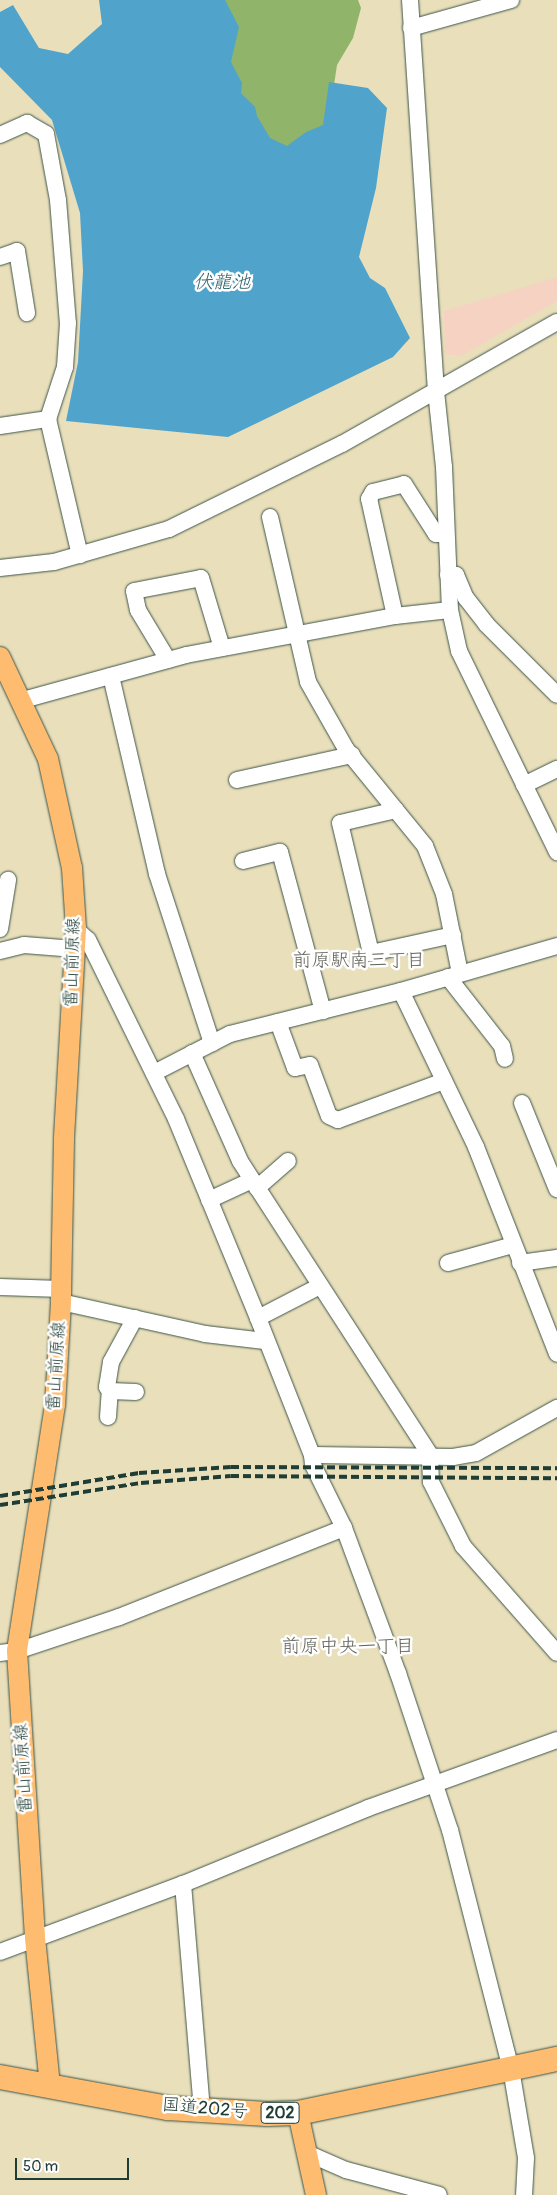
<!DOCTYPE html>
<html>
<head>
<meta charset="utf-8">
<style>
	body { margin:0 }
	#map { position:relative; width:557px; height:2195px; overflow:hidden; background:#e9dfbb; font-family:Pangolin,"Klee One",sans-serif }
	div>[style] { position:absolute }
	.built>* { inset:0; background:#f6d2c3 }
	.forest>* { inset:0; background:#90b469 }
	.water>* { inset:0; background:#50a4cc }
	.roads { filter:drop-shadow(0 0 1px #3d5548) drop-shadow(0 0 1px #3d5548) }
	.minor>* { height:16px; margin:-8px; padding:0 8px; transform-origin:8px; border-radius:8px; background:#fff }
	.major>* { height:20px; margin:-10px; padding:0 10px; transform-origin:10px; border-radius:10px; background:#febc70 }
	.highway>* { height:24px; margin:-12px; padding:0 12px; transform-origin:12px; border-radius:12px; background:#febc70 }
	.rail>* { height:4px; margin-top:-2px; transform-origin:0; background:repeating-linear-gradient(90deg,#1f3d34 0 8px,transparent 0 12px) }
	span { translate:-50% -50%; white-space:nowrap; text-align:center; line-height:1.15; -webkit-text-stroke:5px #fff; paint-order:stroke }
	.shield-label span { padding:1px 4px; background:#fff; border:1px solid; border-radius:4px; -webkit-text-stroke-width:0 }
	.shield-label { font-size:16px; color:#1f3d34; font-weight:700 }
	.street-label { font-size:18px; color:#1f3d34 }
	.water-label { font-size:19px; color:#306169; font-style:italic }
	.neighbourhood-label { font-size:19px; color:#63655b }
	.scale { position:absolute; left:15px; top:2158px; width:114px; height:22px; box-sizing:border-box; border:2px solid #1f3d34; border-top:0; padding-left:6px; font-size:15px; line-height:18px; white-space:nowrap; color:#1f3d34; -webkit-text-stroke:4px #fff; paint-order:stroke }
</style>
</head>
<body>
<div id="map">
	<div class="built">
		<i style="clip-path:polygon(557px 277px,557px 301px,461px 356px,445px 354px,444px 311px)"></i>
	</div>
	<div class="forest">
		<i style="clip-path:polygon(215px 0,358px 0,361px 8px,353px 38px,337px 65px,328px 125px,287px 151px,267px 144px,232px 88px)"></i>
	</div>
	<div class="water">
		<i style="clip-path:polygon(99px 0,225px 0,239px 27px,231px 62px,242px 83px,241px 93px,255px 107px,257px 116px,270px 138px,287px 146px,306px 132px,323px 125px,329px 82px,368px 88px,387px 108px,376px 188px,359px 257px,370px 278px,385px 288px,410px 338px,393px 357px,228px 437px,66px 421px,78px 362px,83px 271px,80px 213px,52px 120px,0 67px,0 12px,13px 5px,39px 48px,68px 54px,102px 24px)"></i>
	</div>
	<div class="roads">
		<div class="minor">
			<i style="left:410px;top:0;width:392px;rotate:86.2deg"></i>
			<i style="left:436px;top:391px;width:76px;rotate:84deg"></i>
			<i style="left:444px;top:467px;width:143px;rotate:87.6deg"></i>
			<i style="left:450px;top:610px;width:42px;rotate:77.6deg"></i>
			<i style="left:459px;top:651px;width:224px;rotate:64deg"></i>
			<i style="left:411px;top:28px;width:104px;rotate:-15.6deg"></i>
			<i style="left:0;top:135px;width:30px;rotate:-24deg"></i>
			<i style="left:27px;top:123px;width:22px;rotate:30deg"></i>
			<i style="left:46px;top:134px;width:67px;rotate:79.7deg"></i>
			<i style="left:58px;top:200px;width:123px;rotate:85.4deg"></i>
			<i style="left:68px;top:323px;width:44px;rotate:93.9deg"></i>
			<i style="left:65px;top:367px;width:55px;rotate:108.1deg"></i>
			<i style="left:48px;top:419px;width:140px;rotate:76.8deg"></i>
			<i style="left:0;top:257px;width:18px;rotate:-19deg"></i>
			<i style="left:17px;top:251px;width:63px;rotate:80.8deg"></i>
			<i style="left:0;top:426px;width:49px;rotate:-8.3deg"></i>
			<i style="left:270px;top:517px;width:169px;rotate:77deg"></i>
			<i style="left:308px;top:682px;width:77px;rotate:60.4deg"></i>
			<i style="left:346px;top:749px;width:125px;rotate:50.8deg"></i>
			<i style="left:425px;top:846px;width:52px;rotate:68.4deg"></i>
			<i style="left:444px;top:894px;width:81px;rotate:78.6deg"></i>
			<i style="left:0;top:568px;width:54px;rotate:-6.3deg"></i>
			<i style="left:54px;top:562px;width:120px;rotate:-16deg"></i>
			<i style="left:169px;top:529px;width:193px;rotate:-26.2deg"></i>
			<i style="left:342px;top:444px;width:247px;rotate:-29.6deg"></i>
			<i style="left:448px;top:575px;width:8px"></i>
			<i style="left:456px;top:575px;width:25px;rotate:67deg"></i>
			<i style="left:466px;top:598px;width:33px;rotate:52deg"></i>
			<i style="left:486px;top:624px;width:100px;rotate:45deg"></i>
			<i style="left:395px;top:616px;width:120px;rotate:-102.5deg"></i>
			<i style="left:369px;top:499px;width:8px;rotate:-60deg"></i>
			<i style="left:373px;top:492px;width:32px;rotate:-14deg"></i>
			<i style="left:404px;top:484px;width:59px;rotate:57.4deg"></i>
			<i style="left:436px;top:534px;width:10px"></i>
			<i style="left:168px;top:660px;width:58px;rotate:-121deg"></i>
			<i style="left:138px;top:610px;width:19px;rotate:-102deg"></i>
			<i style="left:134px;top:591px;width:68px;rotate:-11deg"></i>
			<i style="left:201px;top:578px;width:73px;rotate:73.3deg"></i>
			<i style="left:111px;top:676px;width:203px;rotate:76.9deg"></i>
			<i style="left:157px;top:874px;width:178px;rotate:72deg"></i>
			<i style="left:23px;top:700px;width:169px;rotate:-15.4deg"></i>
			<i style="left:186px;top:655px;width:213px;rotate:-10.6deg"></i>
			<i style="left:395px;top:616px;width:55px;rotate:-6.2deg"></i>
			<i style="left:237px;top:780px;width:118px;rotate:-12.3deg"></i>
			<i style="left:524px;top:785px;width:37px;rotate:-26deg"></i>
			<i style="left:396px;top:810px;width:57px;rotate:166.9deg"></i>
			<i style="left:340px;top:823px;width:134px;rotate:76.6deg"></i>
			<i style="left:371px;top:953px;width:84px;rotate:-12.4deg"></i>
			<i style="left:243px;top:861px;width:38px;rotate:-14deg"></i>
			<i style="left:280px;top:852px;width:165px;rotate:74.9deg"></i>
			<i style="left:0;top:929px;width:50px;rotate:-80.7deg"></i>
			<i style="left:76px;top:929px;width:16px;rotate:43deg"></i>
			<i style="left:88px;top:940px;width:199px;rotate:63.8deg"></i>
			<i style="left:176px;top:1119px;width:215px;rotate:67.6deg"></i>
			<i style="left:258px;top:1318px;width:147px;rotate:68.5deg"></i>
			<i style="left:312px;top:1455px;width:10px;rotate:84deg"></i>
			<i style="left:313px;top:1465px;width:70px;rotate:63.8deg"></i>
			<i style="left:344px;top:1528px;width:155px;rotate:69.6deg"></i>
			<i style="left:398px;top:1673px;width:165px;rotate:71.7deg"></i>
			<i style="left:450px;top:1830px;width:247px;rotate:75.7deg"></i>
			<i style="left:511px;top:2069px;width:90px;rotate:80.4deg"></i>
			<i style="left:526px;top:2158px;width:37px;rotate:93deg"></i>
			<i style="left:0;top:951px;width:25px;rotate:-14deg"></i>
			<i style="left:24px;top:945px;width:51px;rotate:4.5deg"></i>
			<i style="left:448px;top:977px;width:88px;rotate:52deg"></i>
			<i style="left:502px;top:1046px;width:13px;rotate:77deg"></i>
			<i style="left:401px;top:991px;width:173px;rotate:64.3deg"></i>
			<i style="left:476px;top:1147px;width:222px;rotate:68.6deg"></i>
			<i style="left:278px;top:1022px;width:49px;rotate:69.7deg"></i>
			<i style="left:295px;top:1068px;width:15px;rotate:-11deg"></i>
			<i style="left:310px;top:1065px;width:54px;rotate:69.6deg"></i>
			<i style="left:329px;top:1116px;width:10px;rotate:24deg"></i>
			<i style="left:338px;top:1120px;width:113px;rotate:-20.2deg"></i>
			<i style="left:192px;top:1053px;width:118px;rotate:66deg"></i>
			<i style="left:240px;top:1161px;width:350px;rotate:57.1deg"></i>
			<i style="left:430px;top:1455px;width:27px;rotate:88deg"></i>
			<i style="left:431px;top:1482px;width:72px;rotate:63.4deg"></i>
			<i style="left:463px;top:1546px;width:142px;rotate:48.7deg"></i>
			<i style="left:154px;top:1073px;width:85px;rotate:-27.2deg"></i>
			<i style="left:230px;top:1034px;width:176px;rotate:-14.1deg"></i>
			<i style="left:401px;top:991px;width:162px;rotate:-16.1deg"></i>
			<i style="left:522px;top:1103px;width:93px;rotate:67.9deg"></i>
			<i style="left:257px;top:1188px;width:41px;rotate:-41.1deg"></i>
			<i style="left:209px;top:1200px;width:47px;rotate:-24.9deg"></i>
			<i style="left:448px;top:1263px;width:67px;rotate:-15.5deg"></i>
			<i style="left:520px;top:1263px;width:37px;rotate:-8deg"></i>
			<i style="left:0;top:1287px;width:61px;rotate:1.9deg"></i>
			<i style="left:61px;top:1302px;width:148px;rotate:12.5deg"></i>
			<i style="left:205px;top:1334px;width:60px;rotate:6.7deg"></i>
			<i style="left:135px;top:1318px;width:50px;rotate:118.6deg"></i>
			<i style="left:111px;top:1362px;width:25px;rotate:99deg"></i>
			<i style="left:107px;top:1387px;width:5px;rotate:53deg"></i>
			<i style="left:110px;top:1391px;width:26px;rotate:2deg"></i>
			<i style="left:258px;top:1318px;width:70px;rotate:-27.3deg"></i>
			<i style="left:108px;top:1417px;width:26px;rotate:-86deg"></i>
			<i style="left:312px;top:1455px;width:141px;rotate:0.8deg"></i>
			<i style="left:453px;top:1457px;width:23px;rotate:-10deg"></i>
			<i style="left:476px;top:1453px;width:93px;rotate:-29.1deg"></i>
			<i style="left:0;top:1653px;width:17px;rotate:-7deg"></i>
			<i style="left:17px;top:1651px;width:108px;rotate:-18.4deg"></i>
			<i style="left:119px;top:1617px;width:242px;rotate:-21.6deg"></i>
			<i style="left:183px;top:1884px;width:228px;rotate:85.2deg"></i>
			<i style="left:0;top:1952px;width:195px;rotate:-20.4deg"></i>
			<i style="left:183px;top:1884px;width:200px;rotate:-22.3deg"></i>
			<i style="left:368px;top:1808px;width:201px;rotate:-19.8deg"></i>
			<i style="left:307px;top:2153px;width:43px;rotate:23.6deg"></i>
			<i style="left:346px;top:2170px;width:96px;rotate:15deg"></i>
		</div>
		<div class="major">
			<i style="left:0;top:657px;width:113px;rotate:64.8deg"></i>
			<i style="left:48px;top:759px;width:112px;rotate:77.6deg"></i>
			<i style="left:72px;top:868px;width:61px;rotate:86.2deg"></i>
			<i style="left:76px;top:929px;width:210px;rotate:93.3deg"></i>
			<i style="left:64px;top:1139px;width:163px;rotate:91.1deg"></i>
			<i style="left:61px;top:1302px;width:103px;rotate:93.3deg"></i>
			<i style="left:55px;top:1405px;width:249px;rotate:98.8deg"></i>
			<i style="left:17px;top:1651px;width:288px;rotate:86.4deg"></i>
			<i style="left:35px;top:1938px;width:149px;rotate:84.2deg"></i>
			<i style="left:298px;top:2113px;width:84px;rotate:77.6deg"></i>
		</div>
		<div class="highway">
			<i style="left:0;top:2077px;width:171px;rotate:10.5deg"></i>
			<i style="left:168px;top:2108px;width:99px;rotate:3.5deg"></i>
			<i style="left:267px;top:2114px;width:31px;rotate:-2deg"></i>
			<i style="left:298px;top:2113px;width:265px;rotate:-11.8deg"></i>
		</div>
	</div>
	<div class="rail">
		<i style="left:0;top:1496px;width:141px;rotate:-9.4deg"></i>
		<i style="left:139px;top:1473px;width:92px;rotate:-3.7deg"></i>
		<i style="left:231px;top:1467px;width:326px;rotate:0.2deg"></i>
		<i style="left:0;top:1505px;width:143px;rotate:-8.9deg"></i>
		<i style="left:141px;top:1483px;width:90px;rotate:-4.4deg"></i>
		<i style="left:231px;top:1476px;width:326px;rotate:0.4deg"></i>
	</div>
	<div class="shield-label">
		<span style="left:280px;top:2113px">202</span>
	</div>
	<div class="street-label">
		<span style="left:73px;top:962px;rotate:-88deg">雷山前原線</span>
		<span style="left:57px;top:1366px;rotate:-86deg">雷山前原線</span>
		<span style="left:24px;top:1768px;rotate:-93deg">雷山前原線</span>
		<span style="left:205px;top:2109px;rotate:5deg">国道202号</span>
	</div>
	<div class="water-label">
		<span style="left:222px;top:283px">伏龍池</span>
	</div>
	<div class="neighbourhood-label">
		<span style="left:359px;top:961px">前原駅南三丁目</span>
		<span style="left:348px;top:1647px">前原中央一丁目</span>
	</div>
	<div class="scale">50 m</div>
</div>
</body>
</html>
